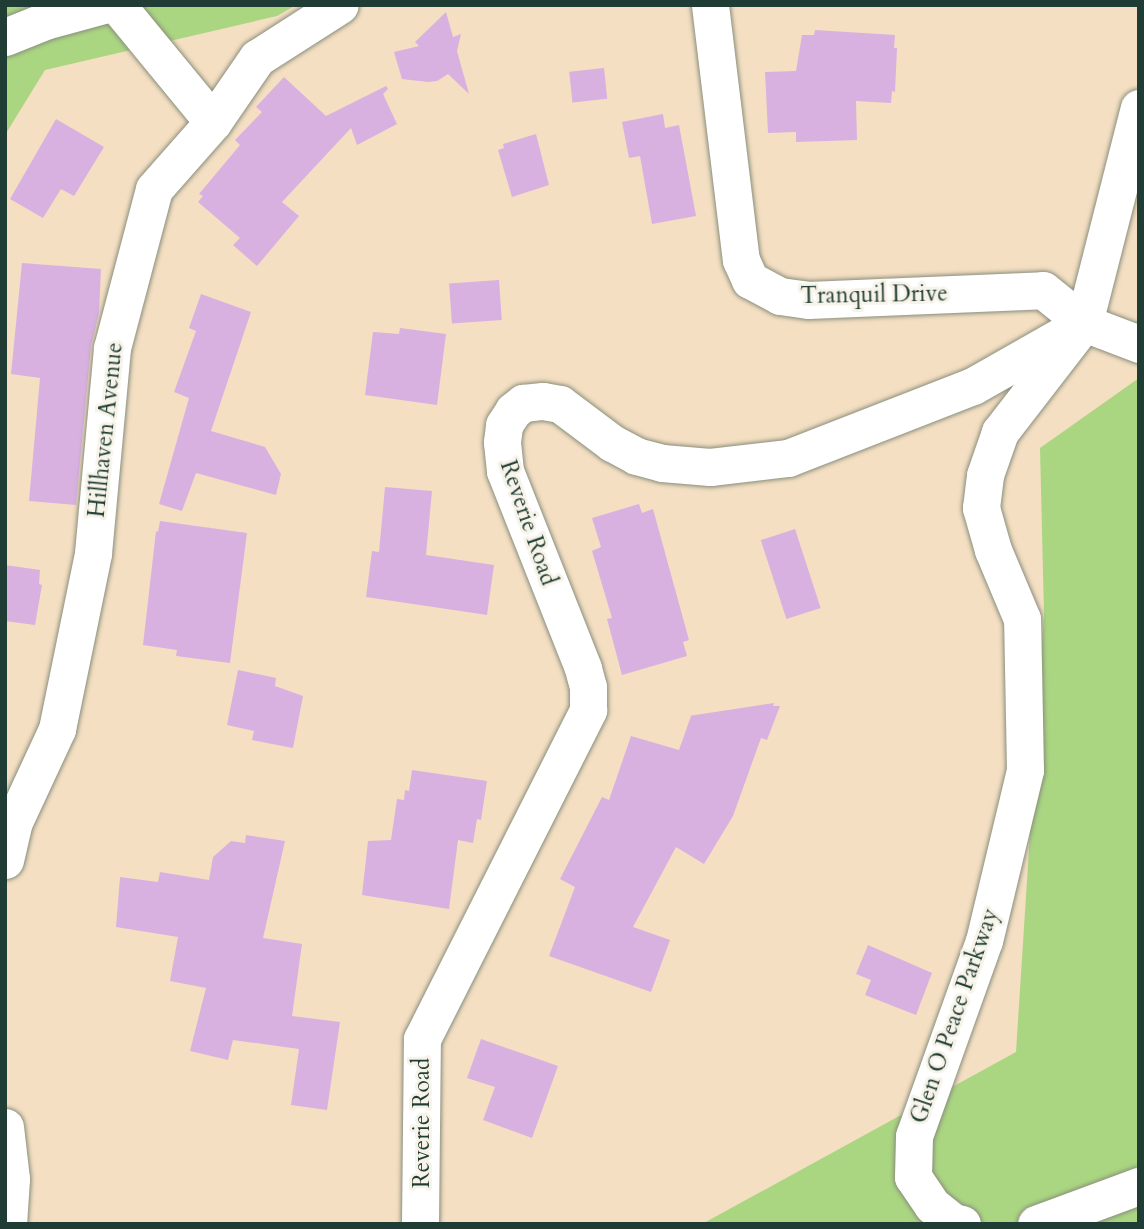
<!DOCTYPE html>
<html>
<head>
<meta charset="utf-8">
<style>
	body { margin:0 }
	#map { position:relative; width:1144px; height:1229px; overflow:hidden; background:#f4dfc3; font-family:Cardo,serif }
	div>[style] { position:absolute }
	.green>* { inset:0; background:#aad682 }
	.building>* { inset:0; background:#d8b1e1; transform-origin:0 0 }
	.roads { filter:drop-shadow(0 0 2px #8a8e7c) drop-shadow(0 0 2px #8a8e7c) }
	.minor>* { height:37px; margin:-18.5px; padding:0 18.5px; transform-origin:18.5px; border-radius:18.5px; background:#fff }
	span { translate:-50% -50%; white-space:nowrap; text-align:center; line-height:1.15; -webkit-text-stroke:6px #f7f3e8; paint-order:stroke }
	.street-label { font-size:23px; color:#1f3d34 }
	.frame { position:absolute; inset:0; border:7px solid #1f3d34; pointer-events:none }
</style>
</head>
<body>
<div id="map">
	<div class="green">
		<i style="clip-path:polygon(5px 5px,296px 5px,277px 16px,45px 70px,5px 135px)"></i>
		<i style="clip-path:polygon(1139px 378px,1139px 1224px,702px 1224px,1016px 1052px,1044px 615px,1040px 448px)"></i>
	</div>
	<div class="building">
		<i style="clip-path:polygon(446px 12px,453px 37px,461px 34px,457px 51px,469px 94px,448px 74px,437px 81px,428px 82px,402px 79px,394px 52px,419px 46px,415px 42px)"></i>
		<i style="clip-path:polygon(815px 30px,895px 35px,894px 48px,897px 48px,895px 92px,892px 91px,891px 103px,856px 101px,857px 140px,796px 142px,796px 132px,768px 133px,765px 72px,796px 71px,802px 35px,814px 35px)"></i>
		<i style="left:604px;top:68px;width:31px;height:35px;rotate:84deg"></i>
		<i style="clip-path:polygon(284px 77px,326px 116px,386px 86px,388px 89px,383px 94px,397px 124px,357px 145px,351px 128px,282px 202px,299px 216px,257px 266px,233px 245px,240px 238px,198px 202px,203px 196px,199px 194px,240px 145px,235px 140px,262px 112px,256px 107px)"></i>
		<i style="clip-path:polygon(663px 114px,665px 128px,679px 125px,696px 216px,652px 224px,640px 156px,629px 158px,622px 122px)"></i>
		<i style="clip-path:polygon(56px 119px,104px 147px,74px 196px,61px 189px,43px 218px,10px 199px)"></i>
		<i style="clip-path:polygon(536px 134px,549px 185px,512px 197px,498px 150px,504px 148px,503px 144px)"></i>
		<i style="clip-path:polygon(22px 263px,101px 269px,99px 313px,91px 346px,76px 505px,29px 501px,40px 378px,11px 374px)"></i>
		<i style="left:499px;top:280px;width:40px;height:50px;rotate:86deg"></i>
		<i style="clip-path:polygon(201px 294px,251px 312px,211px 431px,265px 447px,281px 474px,276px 495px,196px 473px,182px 511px,159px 504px,189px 398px,174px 392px,196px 331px,189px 328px)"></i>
		<i style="clip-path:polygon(400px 328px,446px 334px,437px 405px,365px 395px,373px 332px,399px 334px)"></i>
		<i style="clip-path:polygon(385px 487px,432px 491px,426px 555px,494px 565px,487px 615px,366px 597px,372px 551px,379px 552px)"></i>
		<i style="clip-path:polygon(639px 504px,642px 513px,653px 509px,689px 640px,683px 642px,687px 656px,622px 675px,607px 619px,612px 618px,592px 551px,601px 547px,592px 518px)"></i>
		<i style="clip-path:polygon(160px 521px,247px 533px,230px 663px,176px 656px,177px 650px,143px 645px,156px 531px,158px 532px)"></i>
		<i style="left:795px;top:529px;width:83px;height:36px;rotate:72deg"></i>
		<i style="clip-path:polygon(5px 565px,40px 570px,39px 584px,42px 585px,35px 625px,5px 621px)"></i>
		<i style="clip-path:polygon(238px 670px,276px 678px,275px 686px,303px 696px,293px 748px,252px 740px,254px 731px,227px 725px)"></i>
		<i style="clip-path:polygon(774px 703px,773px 706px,780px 706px,767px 740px,761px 738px,733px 816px,704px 864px,676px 847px,633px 927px,670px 940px,651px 992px,549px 956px,575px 887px,560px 879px,602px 797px,609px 800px,631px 736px,679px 750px,691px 716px,689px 716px)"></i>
		<i style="clip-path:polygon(412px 770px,487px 781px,481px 820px,477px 819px,473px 843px,458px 840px,449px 909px,362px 895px,368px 841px,391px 840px,397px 799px,404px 800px,405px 790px,409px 791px)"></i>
		<i style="clip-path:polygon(246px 835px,285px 841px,263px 938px,302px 944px,292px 1016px,340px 1022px,327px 1110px,291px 1105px,299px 1049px,233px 1040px,228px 1060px,190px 1051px,206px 988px,170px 981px,178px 937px,116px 927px,120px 877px,158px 882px,160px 872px,209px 880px,213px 857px,231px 841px,245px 843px)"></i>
		<i style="clip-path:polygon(868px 945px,932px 973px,916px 1015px,865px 995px,871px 980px,856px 974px)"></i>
		<i style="clip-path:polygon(481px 1039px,558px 1066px,532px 1138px,483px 1120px,495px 1087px,467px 1078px)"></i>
	</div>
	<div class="roads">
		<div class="minor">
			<i style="left:710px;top:5px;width:257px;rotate:83.1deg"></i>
			<i style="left:741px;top:260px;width:22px;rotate:66deg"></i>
			<i style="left:750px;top:280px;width:34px;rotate:28deg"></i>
			<i style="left:780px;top:296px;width:28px;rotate:8deg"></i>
			<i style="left:808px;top:300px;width:235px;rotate:-2.4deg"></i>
			<i style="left:1043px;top:290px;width:53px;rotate:38.8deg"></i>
			<i style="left:1084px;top:323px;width:59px;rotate:20.9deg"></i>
			<i style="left:5px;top:37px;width:43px;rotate:-21.8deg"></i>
			<i style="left:45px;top:21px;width:60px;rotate:-15.4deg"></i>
			<i style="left:213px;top:122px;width:78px;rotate:-55.5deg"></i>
			<i style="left:257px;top:58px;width:98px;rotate:-32.6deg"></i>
			<i style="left:5px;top:860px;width:37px;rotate:-77deg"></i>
			<i style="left:13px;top:824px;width:105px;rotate:-65.1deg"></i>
			<i style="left:57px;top:729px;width:180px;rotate:-78.4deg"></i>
			<i style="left:93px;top:553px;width:206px;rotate:-84.7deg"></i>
			<i style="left:112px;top:348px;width:164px;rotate:-75.2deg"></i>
			<i style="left:154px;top:189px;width:89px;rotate:-48.6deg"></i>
			<i style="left:213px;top:122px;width:151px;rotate:-129.4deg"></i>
			<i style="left:5px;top:1127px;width:52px;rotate:83.4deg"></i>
			<i style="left:11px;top:1179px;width:45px;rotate:93.8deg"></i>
			<i style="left:420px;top:1224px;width:185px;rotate:-89.4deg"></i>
			<i style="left:422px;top:1039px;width:369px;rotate:-63.2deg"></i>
			<i style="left:588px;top:710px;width:23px;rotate:-90deg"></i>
			<i style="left:588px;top:687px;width:20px;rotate:-105deg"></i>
			<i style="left:583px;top:668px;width:212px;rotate:-111.6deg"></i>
			<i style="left:505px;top:471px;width:29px;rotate:-96deg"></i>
			<i style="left:502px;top:442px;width:17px;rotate:-83deg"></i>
			<i style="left:504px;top:425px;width:17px;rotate:-57deg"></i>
			<i style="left:513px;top:411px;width:13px;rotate:-39deg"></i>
			<i style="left:523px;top:403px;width:20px;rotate:-6deg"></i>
			<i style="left:543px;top:401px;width:17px;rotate:10deg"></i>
			<i style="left:560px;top:404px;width:65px;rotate:36.9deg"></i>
			<i style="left:612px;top:443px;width:27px;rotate:28deg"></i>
			<i style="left:636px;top:456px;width:27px;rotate:15deg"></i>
			<i style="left:662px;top:463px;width:48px;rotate:4.8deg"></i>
			<i style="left:710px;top:467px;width:79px;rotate:-6.6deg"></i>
			<i style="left:788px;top:458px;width:199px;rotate:-21.3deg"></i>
			<i style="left:973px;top:386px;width:128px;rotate:-29.6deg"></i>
			<i style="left:1084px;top:323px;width:222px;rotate:-75.7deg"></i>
			<i style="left:962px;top:1224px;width:9px;rotate:-167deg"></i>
			<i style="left:953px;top:1222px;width:27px;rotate:-141deg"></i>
			<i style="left:932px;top:1205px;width:34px;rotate:-124deg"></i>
			<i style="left:913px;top:1177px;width:41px;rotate:-88.6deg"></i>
			<i style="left:914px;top:1136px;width:207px;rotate:-70.3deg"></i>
			<i style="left:984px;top:941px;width:176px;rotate:-76.5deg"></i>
			<i style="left:1025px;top:770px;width:151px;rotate:-91.1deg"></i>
			<i style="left:1022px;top:619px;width:75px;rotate:-112.8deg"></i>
			<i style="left:993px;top:550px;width:44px;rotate:-105.9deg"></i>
			<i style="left:981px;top:508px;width:33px;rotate:-83deg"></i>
			<i style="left:985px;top:475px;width:46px;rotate:-70.8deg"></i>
			<i style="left:1000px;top:432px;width:123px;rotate:-52.3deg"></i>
			<i style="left:1036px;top:1224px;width:110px;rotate:-20.3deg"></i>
		</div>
	</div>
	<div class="street-label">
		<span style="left:874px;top:295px;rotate:-1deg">Tranquil Drive</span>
		<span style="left:106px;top:430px;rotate:-84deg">Hillhaven Avenue</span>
		<span style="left:528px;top:523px;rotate:71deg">Reverie Road</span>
		<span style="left:955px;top:1016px;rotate:-71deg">Glen O Peace Parkway</span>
		<span style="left:422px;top:1123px;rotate:-90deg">Reverie Road</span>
	</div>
	<div class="frame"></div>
</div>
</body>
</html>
